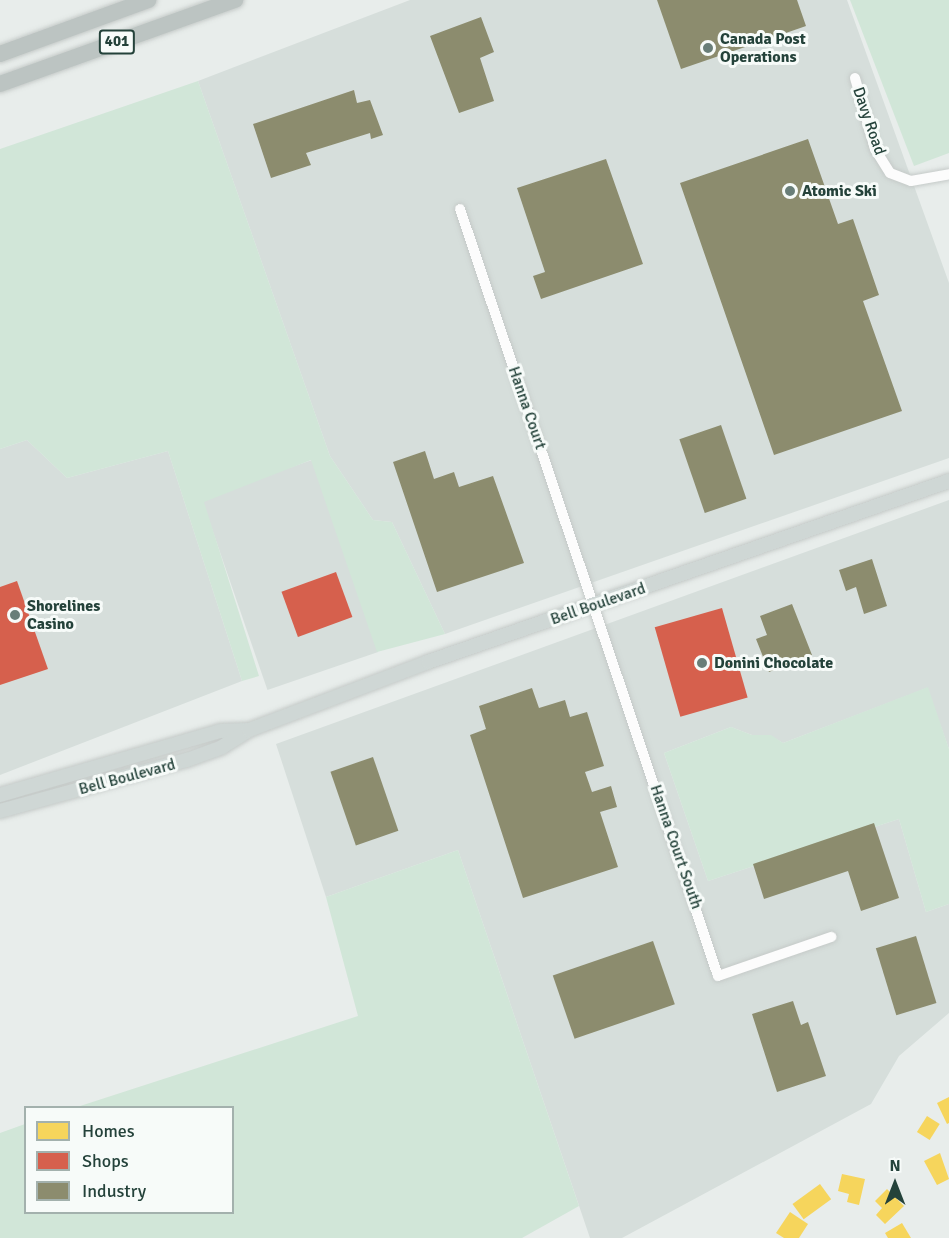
<!DOCTYPE html>
<html>
<head>
<meta charset="utf-8">
<style>
	body { margin:0 }
	#map { position:relative; width:949px; height:1238px; overflow:hidden; background:#e8edeb; font-family:Signika,sans-serif }
	div>[style] { position:absolute }
	.built>* { inset:0; background:#d6dedb; transform-origin:0 0 }
	.green>* { inset:0; background:#d1e6d8 }
	.homes>* { inset:0; background:#f6d55c; transform-origin:0 0 }
	.shops>* { inset:0; background:#d6604d; transform-origin:0 0 }
	.industry>* { inset:0; background:#8c8c6e; transform-origin:0 0 }
	.roads { filter:drop-shadow(0 0 2px #c5cac8) drop-shadow(0 0 2px #c5cac8) }
	.minor>* { height:10px; margin:-5px; padding:0 5px; transform-origin:5px; border-radius:5px; background:#fcfcfc }
	.major>* { height:14px; margin:-7px; padding:0 7px; transform-origin:7px; border-radius:7px; background:#cfd7d5 }
	.highway>* { height:16px; margin:-8px; padding:0 8px; transform-origin:8px; border-radius:8px; background:#bcc4c2 }
	.dots>* { width:16px; height:16px; translate:-50% -50%; box-sizing:border-box; border:3px solid #f7fbf9; border-radius:50% }
	span { translate:-50% -50%; white-space:nowrap; text-align:center; line-height:1.15; -webkit-text-stroke:6px #f7fbf9; paint-order:stroke }
	.shield-label span { padding:2px 4px; background:#f7fbf9; border:2px solid; border-radius:4px; -webkit-text-stroke-width:0 }
	.shield-label { font-size:15px; color:#24423a; font-weight:700 }
	.poi-label { font-size:16px; color:#24423a; font-weight:700 }
	.left { translate:0 -50%; text-align:left }
	.street-label { font-size:16px; color:#24423a }
	.legend { position:absolute; left:24px; top:1106px; width:210px; height:108px; box-sizing:border-box; background:#f7fbf9; border:2px solid #a3b1ad; margin:0; padding:8px 10px; list-style:none; font-size:18px; color:#24423a }
	.legend li { display:flex; align-items:center; gap:12px; height:30px }
	.legend b { width:30px; border:2px solid #a3b1ad }
	.north { position:absolute; left:865px; top:1154px; width:60px; height:60px; -webkit-text-stroke:4px #f7fbf9; paint-order:stroke; rotate:0deg; font-size:16px; font-weight:700; line-height:24px; text-align:center; color:#24423a }
	.north::after { content:''; display:block; margin:auto; width:21px; height:27px; background:#24423a; clip-path:polygon(50% 0,100% 100%,50% 72%,0 100%) }
</style>
</head>
<body>
<div id="map">
	<div class="built">
		<i style="clip-path:polygon(410px 0,847px 0,949px 283px,949px 458px,445px 634px,392px 522px,373px 520px,330px 456px,198px 81px)"></i>
		<i style="clip-path:polygon(27px 440px,67px 478px,168px 451px,242px 681px,0 775px,0 449px)"></i>
		<i style="left:312px;top:460px;width:203px;height:117px;rotate:71deg"></i>
		<i style="clip-path:polygon(949px 500px,949px 749px,927px 688px,783px 743px,771px 736px,752px 735px,731px 727px,664px 753px,708px 881px,899px 819px,926px 912px,949px 904px,949px 1013px,899px 1056px,871px 1104px,622px 1238px,590px 1238px,458px 850px,326px 897px,276px 744px)"></i>
	</div>
	<div class="green">
		<i style="clip-path:polygon(850px 0,949px 0,949px 153px,914px 166px)"></i>
		<i style="clip-path:polygon(198px 81px,330px 456px,373px 520px,392px 522px,445px 634px,377px 652px,311px 460px,204px 502px,259px 676px,242px 681px,168px 451px,67px 478px,27px 440px,0 449px,0 149px)"></i>
		<i style="clip-path:polygon(928px 687px,949px 749px,949px 904px,926px 912px,899px 819px,708px 881px,664px 753px,731px 727px,752px 735px,771px 735px,783px 743px)"></i>
		<i style="clip-path:polygon(458px 850px,579px 1206px,522px 1238px,0 1238px,0 1133px,25px 1124px,26px 1212px,232px 1212px,232px 1108px,77px 1107px,358px 1016px,326px 897px)"></i>
	</div>
	<div class="homes">
		<i style="clip-path:polygon(949px 1097px,949px 1123px,947px 1124px,937px 1103px)"></i>
		<i style="left:927px;top:1116px;width:15px;height:19px;rotate:32deg"></i>
		<i style="clip-path:polygon(940px 1153px,949px 1179px,937px 1185px,924px 1161px)"></i>
		<i style="clip-path:polygon(842px 1174px,865px 1179px,859px 1205px,847px 1202px,849px 1194px,838px 1191px)"></i>
		<i style="left:820px;top:1184px;width:19px;height:34px;rotate:54deg"></i>
		<i style="clip-path:polygon(887px 1189px,904px 1206px,885px 1224px,876px 1215px,882px 1208px,875px 1201px)"></i>
		<i style="clip-path:polygon(790px 1212px,808px 1224px,799px 1238px,784px 1238px,776px 1233px)"></i>
		<i style="clip-path:polygon(902px 1223px,911px 1238px,888px 1238px,885px 1233px)"></i>
	</div>
	<div class="shops">
		<i style="left:336px;top:572px;width:48px;height:58px;rotate:70deg"></i>
		<i style="clip-path:polygon(17px 581px,48px 669px,0 685px,0 587px)"></i>
		<i style="left:722px;top:608px;width:93px;height:70px;rotate:74deg"></i>
	</div>
	<div class="industry">
		<i style="clip-path:polygon(657px 0,797px 0,806px 26px,681px 69px)"></i>
		<i style="clip-path:polygon(481px 17px,494px 52px,480px 58px,494px 101px,459px 113px,430px 36px)"></i>
		<i style="clip-path:polygon(354px 90px,357px 103px,370px 100px,383px 135px,371px 139px,370px 133px,306px 153px,311px 165px,271px 178px,253px 124px)"></i>
		<i style="clip-path:polygon(808px 139px,838px 224px,853px 219px,879px 295px,863px 301px,902px 411px,774px 455px,680px 183px)"></i>
		<i style="clip-path:polygon(606px 159px,643px 264px,541px 299px,533px 276px,545px 272px,517px 188px)"></i>
		<i style="left:721px;top:425px;width:78px;height:44px;rotate:71deg"></i>
		<i style="clip-path:polygon(425px 451px,434px 479px,454px 472px,459px 487px,493px 476px,524px 563px,437px 592px,393px 462px)"></i>
		<i style="clip-path:polygon(872px 559px,887px 606px,864px 614px,856px 587px,846px 591px,839px 570px)"></i>
		<i style="clip-path:polygon(792px 604px,812px 655px,769px 672px,756px 639px,767px 635px,760px 616px)"></i>
		<i style="clip-path:polygon(532px 688px,539px 708px,565px 700px,570px 717px,587px 712px,604px 766px,585px 772px,592px 792px,611px 786px,617px 807px,600px 812px,618px 867px,523px 898px,470px 735px,486px 729px,479px 706px)"></i>
		<i style="left:373px;top:757px;width:78px;height:45px;rotate:71deg"></i>
		<i style="clip-path:polygon(874px 823px,899px 898px,861px 911px,848px 871px,764px 899px,753px 864px)"></i>
		<i style="left:916px;top:936px;width:70px;height:42px;rotate:73deg"></i>
		<i style="left:653px;top:941px;width:67px;height:106px;rotate:71deg"></i>
		<i style="clip-path:polygon(793px 1001px,801px 1025px,808px 1022px,826px 1076px,777px 1092px,752px 1014px)"></i>
	</div>
	<div class="roads">
		<div class="minor">
			<i style="left:855px;top:78px;width:74px;rotate:74.3deg"></i>
			<i style="left:875px;top:149px;width:28px;rotate:58deg"></i>
			<i style="left:890px;top:173px;width:22px;rotate:21deg"></i>
			<i style="left:911px;top:181px;width:39px;rotate:-10deg"></i>
			<i style="left:460px;top:209px;width:809px;rotate:71.41deg"></i>
			<i style="left:718px;top:976px;width:120px;rotate:-19deg"></i>
		</div>
		<div class="major">
			<i style="left:0;top:795px;width:229px;rotate:-16.2deg"></i>
			<i style="left:220px;top:731px;width:27px;rotate:-2deg"></i>
			<i style="left:0;top:811px;width:194px;rotate:-15.3deg"></i>
			<i style="left:187px;top:760px;width:37px;rotate:-20deg"></i>
			<i style="left:222px;top:747px;width:32px;rotate:-32deg"></i>
			<i style="left:249px;top:730px;width:191px;rotate:-20.8deg"></i>
			<i style="left:428px;top:662px;width:552px;rotate:-19.16deg"></i>
		</div>
		<div class="highway">
			<i style="left:0;top:54px;width:158px;rotate:-20deg"></i>
			<i style="left:0;top:84px;width:250px;rotate:-19.7deg"></i>
		</div>
	</div>
	<div class="dots">
		<i style="left:708px;top:48px;background:#697e78"></i>
		<i style="left:790px;top:191px;background:#697e78"></i>
		<i style="left:15px;top:615px;background:#697e78"></i>
		<i style="left:702px;top:663px;background:#697e78"></i>
	</div>
	<div class="shield-label">
		<span style="left:117px;top:42px">401</span>
	</div>
	<div class="poi-label">
		<span class="left" style="left:720px;top:48px">Canada Post<br>Operations</span>
		<span class="left" style="left:802px;top:191px">Atomic Ski</span>
		<span class="left" style="left:27px;top:615px">Shorelines<br>Casino</span>
		<span class="left" style="left:714px;top:663px">Donini Chocolate</span>
	</div>
	<div class="street-label">
		<span style="left:869px;top:121px;rotate:71deg">Davy Road</span>
		<span style="left:527px;top:408px;rotate:71deg">Hanna Court</span>
		<span style="left:598px;top:604px;rotate:-19deg">Bell Boulevard</span>
		<span style="left:127px;top:777px;rotate:-15deg">Bell Boulevard</span>
		<span style="left:676px;top:847px;rotate:71deg">Hanna Court South</span>
	</div>
	<ul class="legend">
	<li><b style="height:16px;background:#f6d55c"></b>Homes</li>
	<li><b style="height:16px;background:#d6604d"></b>Shops</li>
	<li><b style="height:16px;background:#8c8c6e"></b>Industry</li>
	</ul>
	<div class="north">N</div>
</div>
</body>
</html>
